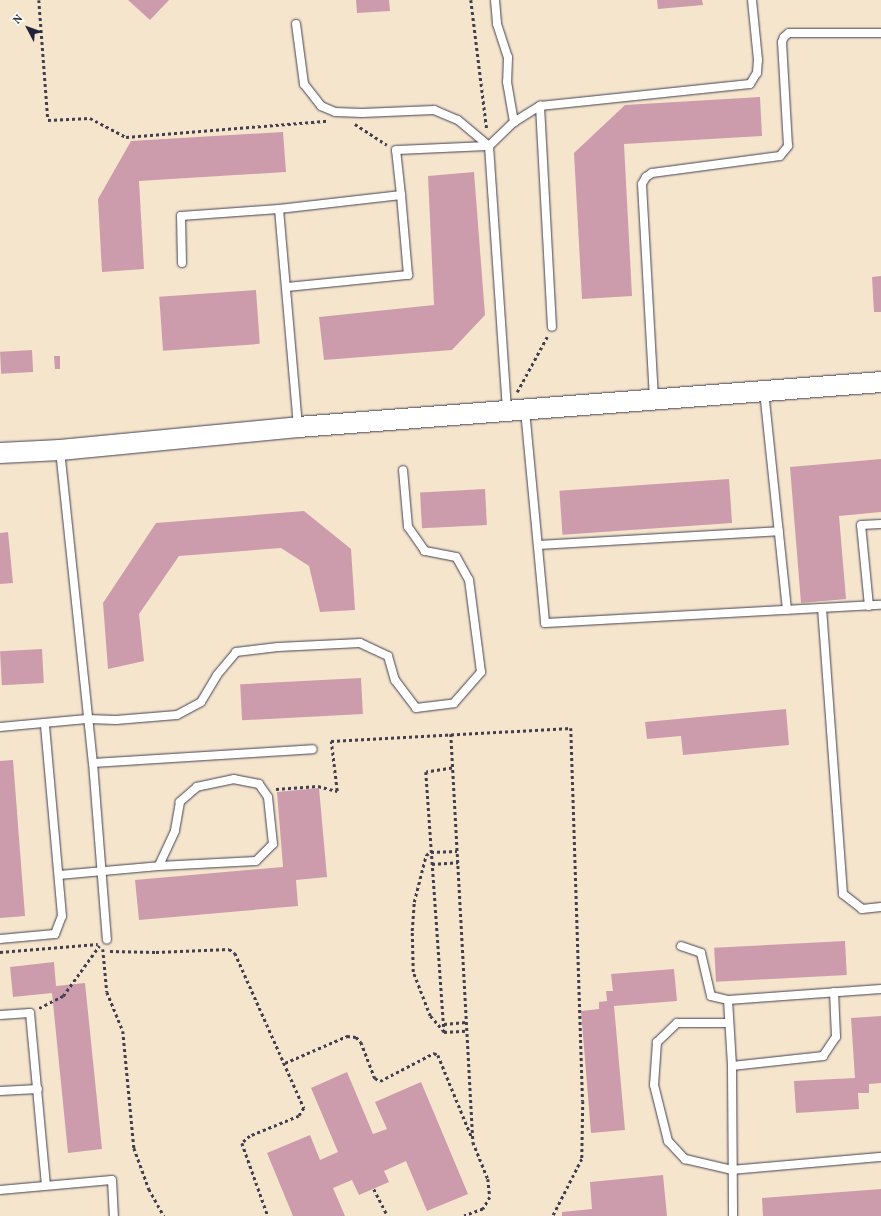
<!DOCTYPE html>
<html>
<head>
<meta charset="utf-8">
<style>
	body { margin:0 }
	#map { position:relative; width:881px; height:1216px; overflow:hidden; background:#f6e5cd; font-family:Vollkorn,serif }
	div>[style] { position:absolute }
	.building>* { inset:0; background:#cc9cac; transform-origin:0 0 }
	.path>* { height:2.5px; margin-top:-1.25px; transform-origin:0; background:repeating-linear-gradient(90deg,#423f51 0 3px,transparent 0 6px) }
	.roads { filter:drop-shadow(0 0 1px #423f51) drop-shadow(0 0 1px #423f51) }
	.service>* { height:8px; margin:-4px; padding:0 4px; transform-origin:4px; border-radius:4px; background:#fff }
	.tertiary>* { height:20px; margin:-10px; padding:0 10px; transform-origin:10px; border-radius:10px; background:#fff }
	span { translate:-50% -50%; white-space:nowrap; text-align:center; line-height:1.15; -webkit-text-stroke:3px #fdfcf7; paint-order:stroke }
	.north { position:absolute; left:8px; top:8px; width:40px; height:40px; -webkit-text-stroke:3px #fdfcf7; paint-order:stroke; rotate:311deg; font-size:11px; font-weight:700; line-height:16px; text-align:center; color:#22223b }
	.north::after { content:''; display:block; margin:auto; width:14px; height:18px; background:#22223b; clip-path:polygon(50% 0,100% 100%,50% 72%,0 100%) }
</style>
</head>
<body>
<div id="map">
	<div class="building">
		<i style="clip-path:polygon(128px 0,169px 0,150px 20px)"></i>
		<i style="clip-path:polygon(356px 0,389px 0,390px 11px,357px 13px)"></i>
		<i style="clip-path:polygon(657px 0,702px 0,703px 5px,658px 9px)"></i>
		<i style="clip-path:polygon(760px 97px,762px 136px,624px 144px,632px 296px,582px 299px,574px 153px,625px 105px)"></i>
		<i style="clip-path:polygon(283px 132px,286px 172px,139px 181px,144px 269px,102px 272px,98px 199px,131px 141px)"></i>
		<i style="clip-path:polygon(474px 172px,485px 315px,452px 350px,324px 360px,319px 317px,434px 305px,428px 176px)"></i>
		<i style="clip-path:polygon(881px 276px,881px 312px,874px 312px,872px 277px)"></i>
		<i style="left:256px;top:290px;width:54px;height:97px;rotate:86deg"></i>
		<i style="left:32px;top:350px;width:22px;height:32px;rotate:87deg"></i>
		<i style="clip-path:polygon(54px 356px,60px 356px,60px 369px,55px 369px)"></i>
		<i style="clip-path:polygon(881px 459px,881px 512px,839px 516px,846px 599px,801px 603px,790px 467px)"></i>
		<i style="left:729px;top:479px;width:44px;height:170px;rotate:86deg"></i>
		<i style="left:485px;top:489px;width:36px;height:65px;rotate:87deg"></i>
		<i style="clip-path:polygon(304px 511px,351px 549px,355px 610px,320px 612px,309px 566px,281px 548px,179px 556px,139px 614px,144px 661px,108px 669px,103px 603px,156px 523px)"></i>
		<i style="clip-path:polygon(8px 532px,13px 583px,0 584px,0 533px)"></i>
		<i style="left:42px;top:649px;width:34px;height:42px;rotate:87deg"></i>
		<i style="left:361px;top:678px;width:36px;height:121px;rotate:87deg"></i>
		<i style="clip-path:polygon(786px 709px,789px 745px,683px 755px,681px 736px,647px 739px,645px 722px)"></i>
		<i style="clip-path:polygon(13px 760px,25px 916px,0 918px,0 761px)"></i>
		<i style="clip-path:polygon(319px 788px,327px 877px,296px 880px,298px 906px,139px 920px,135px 880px,283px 867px,277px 792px)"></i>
		<i style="left:845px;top:941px;width:34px;height:131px;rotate:87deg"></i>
		<i style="clip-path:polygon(54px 962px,56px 986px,85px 983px,102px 1149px,68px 1153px,52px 993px,13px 997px,10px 967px)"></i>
		<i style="clip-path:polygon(674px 969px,677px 1001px,614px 1006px,625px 1130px,591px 1133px,581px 1011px,599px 1009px,599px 1002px,607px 1001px,606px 991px,613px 991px,611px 974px)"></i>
		<i style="clip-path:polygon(881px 1016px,881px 1083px,869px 1084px,869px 1093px,858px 1093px,859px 1109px,796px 1113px,794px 1081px,855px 1078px,851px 1018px)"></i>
		<i style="clip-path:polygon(347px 1072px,373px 1134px,387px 1129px,375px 1102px,421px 1082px,468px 1194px,427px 1211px,406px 1161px,384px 1171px,389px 1182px,359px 1195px,352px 1180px,333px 1188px,345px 1216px,293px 1216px,267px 1153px,310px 1135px,320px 1160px,338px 1152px,311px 1088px)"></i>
		<i style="clip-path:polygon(663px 1175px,667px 1216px,562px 1216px,562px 1212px,592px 1209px,590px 1182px)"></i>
		<i style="clip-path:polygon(881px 1189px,881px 1216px,763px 1216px,762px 1198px)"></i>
	</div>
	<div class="path">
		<i style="left:39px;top:0;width:120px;rotate:85.7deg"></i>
		<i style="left:48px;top:120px;width:42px;rotate:-2.7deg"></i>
		<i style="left:90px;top:118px;width:41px;rotate:27.8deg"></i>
		<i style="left:126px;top:137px;width:202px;rotate:-4.6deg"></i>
		<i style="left:471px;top:0;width:131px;rotate:83deg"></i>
		<i style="left:355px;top:124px;width:38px;rotate:33deg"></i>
		<i style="left:517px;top:392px;width:63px;rotate:-61.4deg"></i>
		<i style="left:451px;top:734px;width:409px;rotate:86.9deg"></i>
		<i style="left:473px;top:1142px;width:40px;rotate:68deg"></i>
		<i style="left:488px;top:1179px;width:18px;rotate:84deg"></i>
		<i style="left:490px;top:1197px;width:14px;rotate:120deg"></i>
		<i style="left:483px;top:1209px;width:20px;rotate:160deg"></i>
		<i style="left:452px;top:768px;width:26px;rotate:171deg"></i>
		<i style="left:426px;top:772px;width:261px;rotate:86deg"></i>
		<i style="left:444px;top:1032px;width:22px;rotate:-3deg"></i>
		<i style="left:276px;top:789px;width:42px;rotate:-4.1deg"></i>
		<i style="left:318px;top:786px;width:20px;rotate:15deg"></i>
		<i style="left:337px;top:791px;width:50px;rotate:-96.8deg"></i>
		<i style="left:331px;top:741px;width:240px;rotate:-3.1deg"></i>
		<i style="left:571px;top:728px;width:373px;rotate:88.2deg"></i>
		<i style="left:583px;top:1101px;width:58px;rotate:91deg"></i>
		<i style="left:582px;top:1159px;width:64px;rotate:117deg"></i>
		<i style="left:432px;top:864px;width:26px;rotate:-4deg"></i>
		<i style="left:103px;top:949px;width:43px;rotate:84.7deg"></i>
		<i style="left:107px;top:992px;width:42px;rotate:67.7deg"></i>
		<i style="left:123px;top:1031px;width:118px;rotate:84.6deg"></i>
		<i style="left:134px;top:1148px;width:44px;rotate:69.9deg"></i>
		<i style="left:149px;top:1189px;width:31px;rotate:61deg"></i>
		<i style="left:110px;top:951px;width:46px;rotate:1.2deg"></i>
		<i style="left:156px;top:952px;width:73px;rotate:-2.4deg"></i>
		<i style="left:229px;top:949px;width:7px;rotate:34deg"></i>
		<i style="left:235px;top:953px;width:170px;rotate:66deg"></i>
		<i style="left:304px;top:1108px;width:9px;rotate:122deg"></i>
		<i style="left:299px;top:1116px;width:53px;rotate:157.8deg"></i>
		<i style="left:250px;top:1136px;width:11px;rotate:139deg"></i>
		<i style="left:242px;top:1143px;width:77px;rotate:70.4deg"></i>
		<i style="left:0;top:952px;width:98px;rotate:-4.7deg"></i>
		<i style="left:39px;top:1008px;width:27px;rotate:-27deg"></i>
		<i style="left:63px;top:996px;width:62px;rotate:-54.2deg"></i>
		<i style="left:444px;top:1024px;width:22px;rotate:-5deg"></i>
		<i style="left:444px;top:1032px;width:21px;rotate:-131deg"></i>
		<i style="left:430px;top:1016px;width:47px;rotate:-111.1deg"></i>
		<i style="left:413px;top:972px;width:41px;rotate:-91.4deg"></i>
		<i style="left:412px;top:931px;width:29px;rotate:-86deg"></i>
		<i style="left:414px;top:902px;width:49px;rotate:-75.7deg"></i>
		<i style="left:426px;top:855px;width:6px;rotate:-31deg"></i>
		<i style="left:431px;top:852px;width:26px;rotate:-2deg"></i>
		<i style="left:285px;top:1063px;width:68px;rotate:-23.5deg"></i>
		<i style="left:347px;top:1036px;width:9px;rotate:6deg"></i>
		<i style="left:356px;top:1037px;width:7px;rotate:45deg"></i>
		<i style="left:361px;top:1042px;width:39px;rotate:69deg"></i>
		<i style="left:375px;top:1078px;width:6px;rotate:31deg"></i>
		<i style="left:380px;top:1081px;width:61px;rotate:-27.4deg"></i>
		<i style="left:434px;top:1053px;width:4px;rotate:27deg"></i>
		<i style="left:438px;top:1055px;width:90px;rotate:67.7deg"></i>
		<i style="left:374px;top:1189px;width:30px;rotate:63deg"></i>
	</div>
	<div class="roads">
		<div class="service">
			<i style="left:495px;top:0;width:24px;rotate:85deg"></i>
			<i style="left:497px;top:24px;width:35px;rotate:72deg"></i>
			<i style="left:508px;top:57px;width:25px;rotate:92deg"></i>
			<i style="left:507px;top:82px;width:41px;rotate:80.1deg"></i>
			<i style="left:296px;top:24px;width:61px;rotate:82.4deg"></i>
			<i style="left:304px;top:84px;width:28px;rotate:52deg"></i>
			<i style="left:321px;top:106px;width:15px;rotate:23deg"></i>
			<i style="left:335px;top:112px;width:27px;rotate:2deg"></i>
			<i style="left:362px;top:113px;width:72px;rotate:-2.4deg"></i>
			<i style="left:434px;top:110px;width:26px;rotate:23deg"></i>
			<i style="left:458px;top:120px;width:40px;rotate:40deg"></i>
			<i style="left:489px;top:146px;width:35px;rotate:-44deg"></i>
			<i style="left:514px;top:122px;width:31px;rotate:-32deg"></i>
			<i style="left:540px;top:106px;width:211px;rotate:-6deg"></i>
			<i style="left:750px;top:84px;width:13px;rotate:-58deg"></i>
			<i style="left:757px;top:73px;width:13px;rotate:-86deg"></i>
			<i style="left:758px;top:60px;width:60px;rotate:-95.7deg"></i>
			<i style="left:540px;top:106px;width:221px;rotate:86.9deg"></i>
			<i style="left:279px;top:209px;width:219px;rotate:85deg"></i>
			<i style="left:182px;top:263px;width:47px;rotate:-91.2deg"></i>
			<i style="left:181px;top:216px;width:98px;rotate:-4.1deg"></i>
			<i style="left:279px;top:209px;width:123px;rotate:-6.5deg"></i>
			<i style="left:401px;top:195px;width:45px;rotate:-96.3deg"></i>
			<i style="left:396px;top:150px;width:93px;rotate:-2.5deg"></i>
			<i style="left:489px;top:146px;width:266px;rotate:86.1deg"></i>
			<i style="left:287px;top:287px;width:122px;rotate:-5.7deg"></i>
			<i style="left:408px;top:275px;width:80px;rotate:-95deg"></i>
			<i style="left:764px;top:391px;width:220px;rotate:84deg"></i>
			<i style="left:654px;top:399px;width:215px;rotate:-93.2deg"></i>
			<i style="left:642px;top:184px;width:8px;rotate:-60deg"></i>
			<i style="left:646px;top:177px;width:7px;rotate:-34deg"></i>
			<i style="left:652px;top:173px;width:129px;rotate:-7.6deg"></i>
			<i style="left:780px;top:156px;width:13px;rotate:-51deg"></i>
			<i style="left:788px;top:146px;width:104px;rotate:-93.3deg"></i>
			<i style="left:782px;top:42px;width:5px;rotate:-68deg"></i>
			<i style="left:784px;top:37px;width:6px;rotate:-39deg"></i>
			<i style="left:789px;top:33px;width:92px"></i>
			<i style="left:525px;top:410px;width:214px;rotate:84.6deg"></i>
			<i style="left:545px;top:623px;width:336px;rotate:-3.1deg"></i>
			<i style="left:60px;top:450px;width:315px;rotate:84deg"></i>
			<i style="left:93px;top:763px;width:177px;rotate:85.5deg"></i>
			<i style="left:538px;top:545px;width:241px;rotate:-3.3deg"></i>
			<i style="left:869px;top:606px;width:81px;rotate:-95.6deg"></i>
			<i style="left:861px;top:525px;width:20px;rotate:-3deg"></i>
			<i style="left:822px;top:608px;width:287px;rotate:85.8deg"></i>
			<i style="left:843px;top:894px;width:24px;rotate:38deg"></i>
			<i style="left:862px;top:909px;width:19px;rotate:-6deg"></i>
			<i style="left:0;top:727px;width:87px;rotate:-5.3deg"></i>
			<i style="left:87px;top:719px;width:29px;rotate:2deg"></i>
			<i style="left:116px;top:720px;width:61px;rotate:-4.7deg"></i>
			<i style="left:177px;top:715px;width:27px;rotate:-28deg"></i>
			<i style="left:201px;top:702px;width:31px;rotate:-59deg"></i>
			<i style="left:217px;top:675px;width:30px;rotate:-50deg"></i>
			<i style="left:236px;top:652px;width:42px;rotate:-6.8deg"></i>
			<i style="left:278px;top:647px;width:82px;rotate:-2.8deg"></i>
			<i style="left:360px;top:643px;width:31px;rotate:25deg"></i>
			<i style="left:388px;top:656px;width:25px;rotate:74deg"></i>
			<i style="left:395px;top:680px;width:35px;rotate:53deg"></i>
			<i style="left:416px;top:708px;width:38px;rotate:-7deg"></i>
			<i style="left:454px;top:703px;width:41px;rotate:-48.9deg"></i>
			<i style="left:481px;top:672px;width:93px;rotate:-97.4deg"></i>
			<i style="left:469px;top:580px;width:26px;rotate:-119deg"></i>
			<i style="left:456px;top:557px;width:32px;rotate:-169deg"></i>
			<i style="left:425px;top:551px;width:29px;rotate:-125deg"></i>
			<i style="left:408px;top:527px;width:57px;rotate:-95deg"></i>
			<i style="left:93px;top:763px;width:220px;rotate:-3.6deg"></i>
			<i style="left:59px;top:875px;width:100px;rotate:-5.1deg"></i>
			<i style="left:159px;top:866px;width:97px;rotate:-3deg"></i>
			<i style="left:256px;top:861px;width:24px;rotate:-45deg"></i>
			<i style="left:273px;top:844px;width:47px;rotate:-96.1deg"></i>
			<i style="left:268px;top:797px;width:16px;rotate:-125deg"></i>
			<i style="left:259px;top:784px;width:25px;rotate:-169deg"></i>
			<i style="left:234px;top:779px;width:38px;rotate:168deg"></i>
			<i style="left:197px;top:787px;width:23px;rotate:139deg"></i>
			<i style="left:180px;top:802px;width:29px;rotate:100deg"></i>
			<i style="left:175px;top:831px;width:38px;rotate:115deg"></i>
			<i style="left:0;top:939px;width:55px;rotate:-5.2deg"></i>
			<i style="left:55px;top:934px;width:19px;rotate:-69deg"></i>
			<i style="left:62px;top:916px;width:193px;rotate:-95.1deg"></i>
			<i style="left:681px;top:946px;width:21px;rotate:19deg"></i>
			<i style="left:701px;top:953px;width:44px;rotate:76.9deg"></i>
			<i style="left:711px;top:996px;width:17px;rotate:13deg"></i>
			<i style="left:728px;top:1000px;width:153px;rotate:-4.1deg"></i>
			<i style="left:728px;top:1000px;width:66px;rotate:86.5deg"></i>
			<i style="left:732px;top:1066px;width:150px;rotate:89.6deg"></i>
			<i style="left:0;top:1015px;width:30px;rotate:-4deg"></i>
			<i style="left:30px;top:1013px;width:173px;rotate:84.7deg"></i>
			<i style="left:729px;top:1023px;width:52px;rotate:180deg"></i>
			<i style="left:677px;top:1023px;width:28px;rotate:136deg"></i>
			<i style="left:657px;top:1042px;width:43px;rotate:94deg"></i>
			<i style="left:654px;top:1085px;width:58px;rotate:76deg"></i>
			<i style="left:668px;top:1141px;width:25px;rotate:47deg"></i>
			<i style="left:685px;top:1159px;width:48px;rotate:13.2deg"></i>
			<i style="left:732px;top:1170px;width:150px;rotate:-5deg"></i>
			<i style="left:732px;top:1066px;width:92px;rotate:-6.3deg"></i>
			<i style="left:823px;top:1056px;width:23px;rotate:-56deg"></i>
			<i style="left:836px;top:1037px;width:45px;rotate:-92.5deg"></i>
			<i style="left:0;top:1091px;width:38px;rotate:-3deg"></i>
			<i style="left:0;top:1190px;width:112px;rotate:-5.1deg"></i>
			<i style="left:112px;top:1180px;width:36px;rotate:87deg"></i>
		</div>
		<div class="tertiary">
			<i style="left:0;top:453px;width:60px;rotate:-2.9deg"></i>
			<i style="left:60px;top:450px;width:239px;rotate:-5.5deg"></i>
			<i style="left:298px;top:427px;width:585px;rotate:-4.41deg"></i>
		</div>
	</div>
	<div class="north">N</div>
</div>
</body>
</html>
